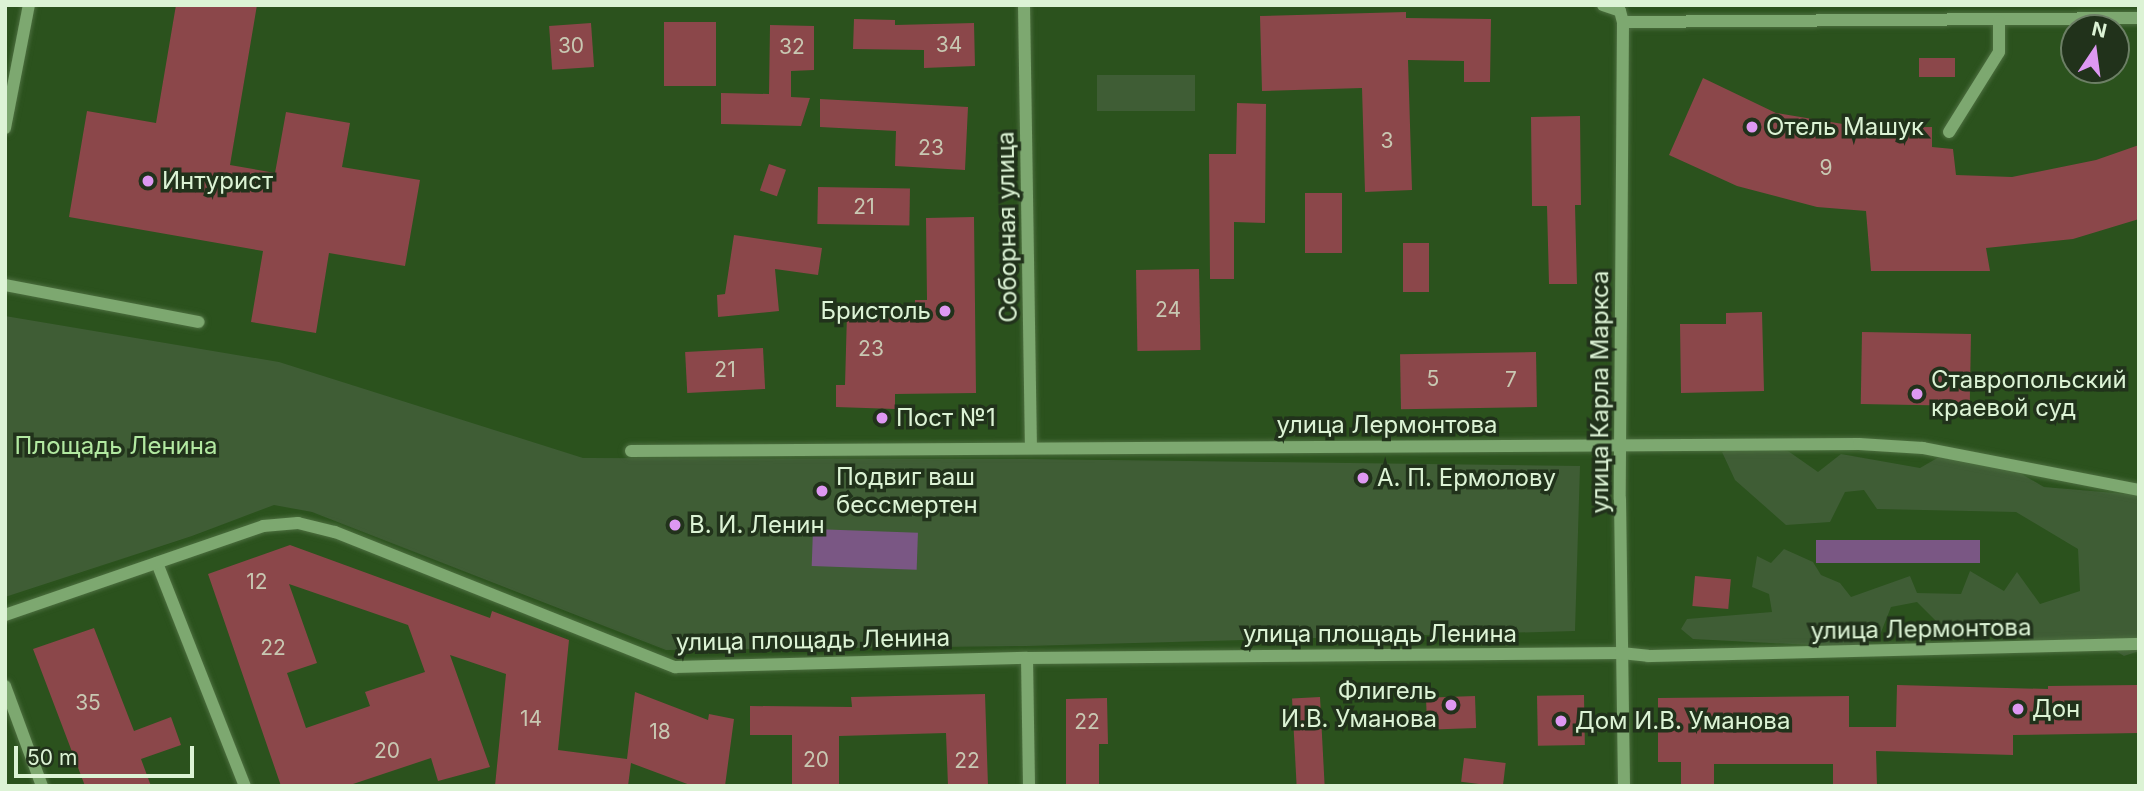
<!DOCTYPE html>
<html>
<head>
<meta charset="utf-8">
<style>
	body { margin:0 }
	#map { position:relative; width:2144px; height:791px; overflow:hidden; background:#2b521d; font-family:Inter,sans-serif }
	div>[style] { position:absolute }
	.green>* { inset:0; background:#3f5d35; transform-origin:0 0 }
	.water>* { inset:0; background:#7a5784; transform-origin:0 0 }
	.building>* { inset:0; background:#8b474a; transform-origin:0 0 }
	.roads { filter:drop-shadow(0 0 2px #4d6f40) drop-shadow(0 0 2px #4d6f40) }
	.minor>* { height:12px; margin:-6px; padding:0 6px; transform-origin:6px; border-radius:6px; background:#7da870 }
	.dots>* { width:19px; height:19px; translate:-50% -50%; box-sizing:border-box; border:4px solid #21321b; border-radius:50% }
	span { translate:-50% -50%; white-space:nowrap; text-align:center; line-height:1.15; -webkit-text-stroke:7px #21321b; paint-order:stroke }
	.number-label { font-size:21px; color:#c8c8b2 }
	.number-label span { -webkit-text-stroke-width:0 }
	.poi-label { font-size:24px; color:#dcf3d5 }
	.left { translate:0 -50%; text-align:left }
	.right { translate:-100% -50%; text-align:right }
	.street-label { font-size:24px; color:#dcf3d5 }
	.park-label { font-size:24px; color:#b2e9a1 }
	.frame { position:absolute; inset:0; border:7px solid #dcf3d5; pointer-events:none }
	.north { position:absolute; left:2060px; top:14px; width:70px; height:70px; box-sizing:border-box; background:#21321b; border:2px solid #6c7f65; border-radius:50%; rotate:13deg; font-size:19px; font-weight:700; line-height:28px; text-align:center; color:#dcf3d5 }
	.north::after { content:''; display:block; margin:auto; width:24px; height:32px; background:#de98f2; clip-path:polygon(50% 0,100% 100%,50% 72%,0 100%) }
	.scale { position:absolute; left:14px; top:746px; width:180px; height:32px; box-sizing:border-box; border:4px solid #dcf3d5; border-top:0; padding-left:9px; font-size:21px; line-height:24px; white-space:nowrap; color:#dcf3d5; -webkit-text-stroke:5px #21321b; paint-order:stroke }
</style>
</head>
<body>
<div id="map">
	<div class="green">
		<i style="left:1195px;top:75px;width:36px;height:98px;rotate:90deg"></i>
		<i style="clip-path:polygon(5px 316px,279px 362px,583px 458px,1025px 459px,1580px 466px,1575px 631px,1026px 646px,666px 650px,312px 512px,274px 505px,192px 536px,5px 597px)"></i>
		<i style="clip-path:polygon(1745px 446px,1788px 451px,1818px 472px,1841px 454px,1920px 468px,1939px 457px,2013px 469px,2044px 487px,2139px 495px,2139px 651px,2124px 656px,2097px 639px,2032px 647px,2022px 623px,1942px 627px,1917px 602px,1891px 607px,1878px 640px,1849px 647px,1693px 639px,1681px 629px,1687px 619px,1772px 612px,1769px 594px,1752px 587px,1757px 556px,1771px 563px,1784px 549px,1813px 562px,1821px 575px,1840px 583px,1851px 597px,1910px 576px,1917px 593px,1961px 594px,1970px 571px,2004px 591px,2017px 572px,2040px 604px,2080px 591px,2078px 549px,2016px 512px,1877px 509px,1864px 490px,1845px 492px,1830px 522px,1786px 525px,1735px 480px,1722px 452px)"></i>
	</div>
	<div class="water">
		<i style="left:813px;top:529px;width:105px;height:37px;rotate:2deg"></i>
		<i style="left:1816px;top:540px;width:164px;height:23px"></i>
	</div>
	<div class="building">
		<i style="clip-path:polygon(176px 5px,257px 5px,230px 165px,275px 173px,286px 112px,350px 123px,342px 167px,420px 180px,405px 266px,329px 253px,316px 333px,251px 322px,263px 251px,69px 217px,87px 111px,156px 123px)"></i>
		<i style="clip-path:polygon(1406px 12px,1406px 18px,1491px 19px,1490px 82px,1464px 82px,1464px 61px,1408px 60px,1412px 190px,1365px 192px,1362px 88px,1262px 91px,1260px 16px)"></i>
		<i style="clip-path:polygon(854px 19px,895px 20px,895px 25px,974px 23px,975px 66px,924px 68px,924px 50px,853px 49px)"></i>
		<i style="left:664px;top:22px;width:52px;height:64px"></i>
		<i style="left:591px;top:23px;width:44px;height:42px;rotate:86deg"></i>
		<i style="clip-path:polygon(770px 25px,814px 26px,814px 70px,791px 71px,791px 97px,810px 98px,801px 126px,721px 124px,721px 93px,769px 94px)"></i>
		<i style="left:1919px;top:58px;width:36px;height:19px"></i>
		<i style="clip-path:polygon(1703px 78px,1776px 113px,1867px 128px,1932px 127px,1932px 147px,1953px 149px,1956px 175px,2012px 177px,2096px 160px,2139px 145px,2139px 219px,2073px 239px,1986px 248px,1990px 271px,1871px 271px,1866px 211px,1817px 207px,1737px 186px,1669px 155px)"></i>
		<i style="clip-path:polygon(820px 99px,968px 107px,965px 170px,895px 166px,896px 131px,820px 127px)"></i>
		<i style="clip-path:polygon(1237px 103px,1266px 104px,1265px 223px,1234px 222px,1234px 279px,1210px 279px,1209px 154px,1236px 154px)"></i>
		<i style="clip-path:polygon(1580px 116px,1581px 205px,1575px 205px,1577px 284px,1549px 284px,1547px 206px,1532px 206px,1531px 117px)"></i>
		<i style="left:769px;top:164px;width:18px;height:28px;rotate:19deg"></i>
		<i style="left:818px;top:187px;width:92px;height:37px;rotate:1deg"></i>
		<i style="left:1305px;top:193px;width:37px;height:60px"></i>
		<i style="clip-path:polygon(974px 217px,976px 393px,895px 394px,895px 409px,836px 407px,836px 385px,845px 385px,847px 313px,915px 315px,915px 300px,927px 300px,926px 218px)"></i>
		<i style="clip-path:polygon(734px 235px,822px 248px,818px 275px,775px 269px,779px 311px,718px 317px,717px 295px,725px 294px)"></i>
		<i style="left:1403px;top:243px;width:26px;height:49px"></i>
		<i style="left:1199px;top:269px;width:81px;height:63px;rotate:89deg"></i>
		<i style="clip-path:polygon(1762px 312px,1764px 391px,1681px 393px,1680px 324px,1726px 324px,1726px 313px)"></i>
		<i style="left:1862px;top:332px;width:109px;height:72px;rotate:1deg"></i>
		<i style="left:763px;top:348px;width:41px;height:78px;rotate:87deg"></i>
		<i style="left:1536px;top:352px;width:55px;height:136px;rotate:89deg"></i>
		<i style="clip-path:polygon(evenodd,290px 545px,490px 618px,492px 611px,569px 640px,558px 750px,627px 759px,635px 692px,708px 720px,709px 714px,734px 719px,725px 786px,690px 785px,631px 763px,628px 786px,495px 786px,506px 674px,450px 655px,490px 767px,438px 781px,431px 758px,347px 786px,281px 786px,208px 574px,290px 545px,289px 584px,408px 625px,425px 672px,365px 692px,370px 706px,306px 728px,287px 673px,317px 663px,289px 584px)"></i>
		<i style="left:1695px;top:576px;width:36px;height:30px;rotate:5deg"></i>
		<i style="clip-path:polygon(94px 628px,134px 731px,171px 717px,181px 745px,141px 759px,151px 786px,85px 786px,33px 649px)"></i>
		<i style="clip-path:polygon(1897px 685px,2048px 689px,2048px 686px,2139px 685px,2139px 733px,2013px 735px,2013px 755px,1876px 751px,1877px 786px,1833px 786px,1833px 764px,1714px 764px,1714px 786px,1681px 786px,1681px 762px,1658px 762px,1658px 698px,1849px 696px,1849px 727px,1896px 727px)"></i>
		<i style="clip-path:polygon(985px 694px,988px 786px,948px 786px,946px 733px,839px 736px,839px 786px,792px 786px,792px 735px,750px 735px,750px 706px,852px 707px,851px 697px)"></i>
		<i style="left:1584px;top:695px;width:50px;height:47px;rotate:89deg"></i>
		<i style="left:1475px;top:696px;width:32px;height:49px;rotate:88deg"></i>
		<i style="left:1320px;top:697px;width:89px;height:28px;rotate:87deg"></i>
		<i style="clip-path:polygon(1107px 698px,1108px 744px,1099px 744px,1099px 786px,1066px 786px,1066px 699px)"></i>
		<i style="left:1464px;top:758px;width:42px;height:24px;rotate:7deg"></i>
	</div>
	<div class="roads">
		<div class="minor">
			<i style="left:1024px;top:5px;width:443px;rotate:89.1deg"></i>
			<i style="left:1603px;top:5px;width:18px;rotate:19deg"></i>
			<i style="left:1620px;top:11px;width:11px;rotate:75deg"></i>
			<i style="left:1623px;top:22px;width:477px;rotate:90.4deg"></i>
			<i style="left:1620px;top:499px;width:287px;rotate:89.2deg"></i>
			<i style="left:1623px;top:22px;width:516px;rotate:-0.44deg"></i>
			<i style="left:5px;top:128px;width:125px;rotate:-79deg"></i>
			<i style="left:1949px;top:132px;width:94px;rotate:-58deg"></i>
			<i style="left:1999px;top:52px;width:31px;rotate:-90deg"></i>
			<i style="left:5px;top:285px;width:197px;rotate:10.8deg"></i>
			<i style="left:631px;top:451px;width:1228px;rotate:-0.33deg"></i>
			<i style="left:1859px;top:444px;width:64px;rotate:3.6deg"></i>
			<i style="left:1923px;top:448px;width:220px;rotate:11deg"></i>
			<i style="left:157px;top:563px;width:240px;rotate:68.5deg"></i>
			<i style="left:5px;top:615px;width:273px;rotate:-19deg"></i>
			<i style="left:263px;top:526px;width:35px;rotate:-5deg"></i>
			<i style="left:298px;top:523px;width:38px;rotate:14deg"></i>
			<i style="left:335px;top:532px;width:366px;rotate:21.7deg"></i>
			<i style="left:675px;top:667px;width:352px;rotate:-1.5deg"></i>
			<i style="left:1027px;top:658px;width:594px;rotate:-0.48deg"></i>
			<i style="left:1621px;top:653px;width:27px;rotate:6deg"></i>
			<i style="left:1648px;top:656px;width:491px;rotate:-1.4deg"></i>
			<i style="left:1027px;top:658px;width:128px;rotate:89.1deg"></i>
			<i style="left:5px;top:686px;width:107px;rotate:69.7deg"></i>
		</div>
	</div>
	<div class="dots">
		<i style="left:1752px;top:127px;background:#de98f2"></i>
		<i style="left:148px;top:181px;background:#de98f2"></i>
		<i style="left:945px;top:311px;background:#de98f2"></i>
		<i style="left:1917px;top:394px;background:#de98f2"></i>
		<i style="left:882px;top:418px;background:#de98f2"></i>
		<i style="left:1363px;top:478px;background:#de98f2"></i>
		<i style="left:822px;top:491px;background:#de98f2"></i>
		<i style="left:675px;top:525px;background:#de98f2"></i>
		<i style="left:1451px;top:705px;background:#de98f2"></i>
		<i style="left:2018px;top:709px;background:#de98f2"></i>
		<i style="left:1561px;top:721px;background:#de98f2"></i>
	</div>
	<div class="number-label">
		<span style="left:949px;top:45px">34</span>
		<span style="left:571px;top:46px">30</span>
		<span style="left:792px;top:47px">32</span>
		<span style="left:1387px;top:141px">3</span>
		<span style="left:931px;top:148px">23</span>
		<span style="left:1826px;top:168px">9</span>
		<span style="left:864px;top:207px">21</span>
		<span style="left:1168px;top:310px">24</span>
		<span style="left:871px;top:349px">23</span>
		<span style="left:725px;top:370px">21</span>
		<span style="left:1433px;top:379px">5</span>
		<span style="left:1511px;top:380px">7</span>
		<span style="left:257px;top:582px">12</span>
		<span style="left:273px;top:648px">22</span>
		<span style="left:88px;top:703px">35</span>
		<span style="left:531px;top:719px">14</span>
		<span style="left:1087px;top:722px">22</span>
		<span style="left:660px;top:732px">18</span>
		<span style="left:387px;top:751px">20</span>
		<span style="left:816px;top:760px">20</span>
		<span style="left:967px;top:761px">22</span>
	</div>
	<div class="poi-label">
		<span class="left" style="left:1766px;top:127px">Отель Машук</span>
		<span class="left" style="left:162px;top:181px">Интурист</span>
		<span class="right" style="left:931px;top:311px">Бристоль</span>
		<span class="left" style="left:1931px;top:394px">Ставропольский<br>краевой суд</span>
		<span class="left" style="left:896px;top:418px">Пост №1</span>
		<span class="left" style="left:836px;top:491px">Подвиг ваш<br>бессмертен</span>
		<span class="left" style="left:1377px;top:478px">А. П. Ермолову</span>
		<span class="left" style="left:689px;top:525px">В. И. Ленин</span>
		<span class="right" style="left:1437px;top:705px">Флигель<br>И.В. Уманова</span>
		<span class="left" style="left:2032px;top:709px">Дон</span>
		<span class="left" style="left:1575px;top:721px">Дом И.В. Уманова</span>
	</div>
	<div class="street-label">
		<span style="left:1007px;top:227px;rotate:-91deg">Соборная улица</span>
		<span style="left:1600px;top:392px;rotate:-90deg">улица Карла Маркса</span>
		<span style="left:1387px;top:425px">улица Лермонтова</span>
		<span style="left:1921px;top:629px;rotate:-1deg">улица Лермонтова</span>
		<span style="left:1380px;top:634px">улица площадь Ленина</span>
		<span style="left:813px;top:640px;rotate:-1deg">улица площадь Ленина</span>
	</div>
	<div class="park-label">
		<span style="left:116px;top:446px">Площадь Ленина</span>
	</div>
	<div class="frame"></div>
	<div class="north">N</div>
	<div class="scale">50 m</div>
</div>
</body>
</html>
